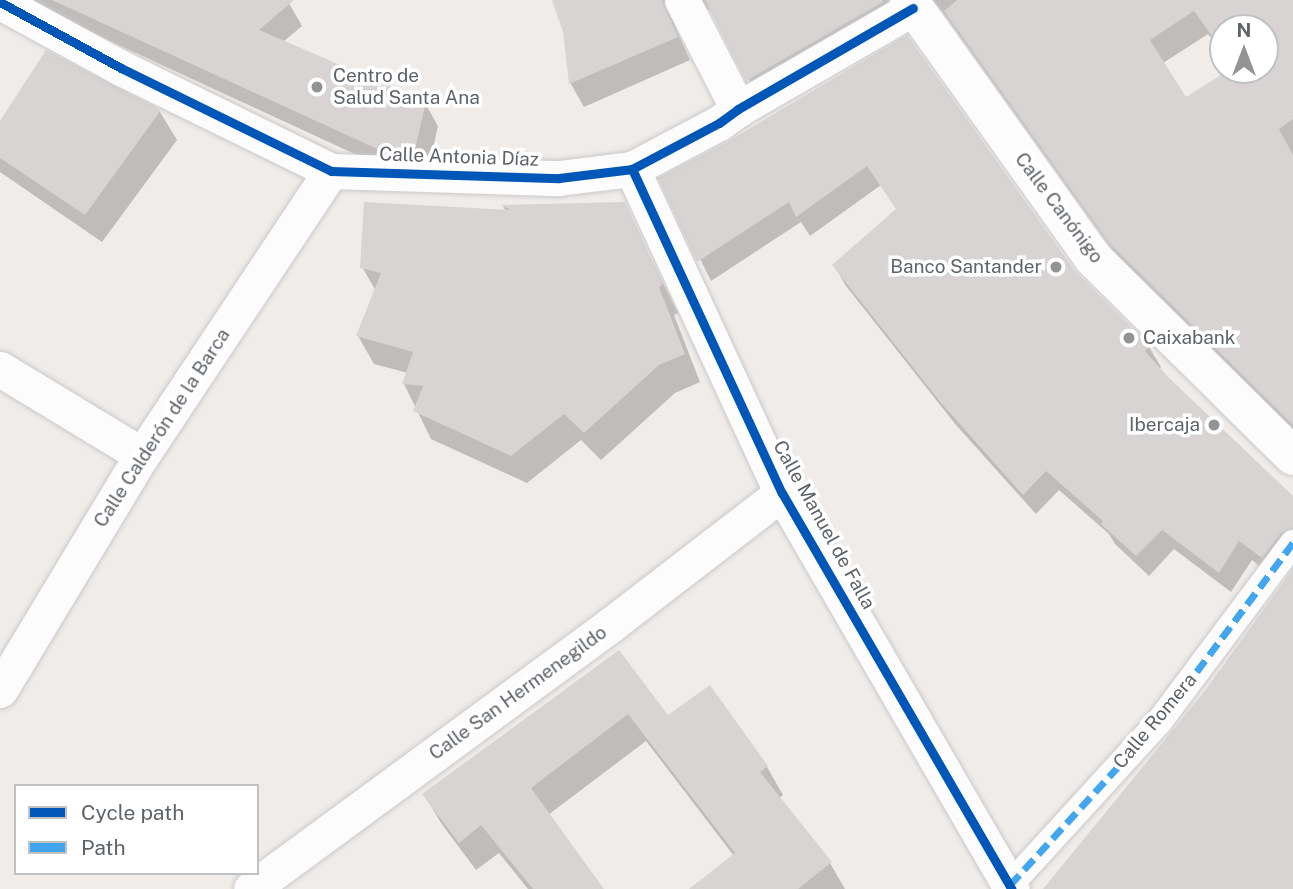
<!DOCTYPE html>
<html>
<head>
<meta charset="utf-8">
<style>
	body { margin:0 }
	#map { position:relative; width:1293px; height:889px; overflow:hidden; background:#efece9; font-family:"Public Sans",sans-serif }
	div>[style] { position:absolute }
	.shadow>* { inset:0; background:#0003 }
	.building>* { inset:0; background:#d7d4d3 }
	.roads { filter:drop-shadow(0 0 2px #cac9ca) drop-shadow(0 0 2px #cac9ca) }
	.pedestrian>* { height:26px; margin:-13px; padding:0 13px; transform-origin:13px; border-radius:13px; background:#fdfcfc }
	.minor>* { height:35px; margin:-17.5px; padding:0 17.5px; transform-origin:17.5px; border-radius:17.5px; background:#fdfcfc }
	.tertiary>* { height:38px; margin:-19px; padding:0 19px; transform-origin:19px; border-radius:19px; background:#fdfcfc }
	.quiet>* { height:7px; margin-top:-3.5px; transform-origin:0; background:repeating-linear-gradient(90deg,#41a6ee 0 14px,transparent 0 21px) }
	.cycleway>* { height:9px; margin:-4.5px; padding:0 4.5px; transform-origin:4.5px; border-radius:4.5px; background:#0057b8 }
	.dots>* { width:19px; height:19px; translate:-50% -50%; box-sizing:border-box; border:4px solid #fff; border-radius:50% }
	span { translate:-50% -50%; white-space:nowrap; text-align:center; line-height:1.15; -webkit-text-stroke:7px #fff; paint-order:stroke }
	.poi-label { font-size:19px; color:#5e6368 }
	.left { translate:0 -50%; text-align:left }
	.right { translate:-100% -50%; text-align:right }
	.street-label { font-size:19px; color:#5e6368 }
	.legend { position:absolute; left:14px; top:784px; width:245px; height:91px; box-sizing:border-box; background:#fff; border:2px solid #bfc1c3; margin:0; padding:9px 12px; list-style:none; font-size:21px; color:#5e6368 }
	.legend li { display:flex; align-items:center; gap:14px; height:35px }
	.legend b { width:35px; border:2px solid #bfc1c3 }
	.north { position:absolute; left:1209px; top:14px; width:70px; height:70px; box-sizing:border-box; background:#fff; border:2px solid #bfc1c3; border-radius:50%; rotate:0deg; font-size:19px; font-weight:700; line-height:28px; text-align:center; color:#5e6368 }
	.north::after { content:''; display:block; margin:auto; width:24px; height:32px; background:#919395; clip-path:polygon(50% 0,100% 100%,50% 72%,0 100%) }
</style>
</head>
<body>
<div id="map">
	<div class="shadow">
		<i style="clip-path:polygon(21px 0,287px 0,302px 26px,283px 42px,425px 103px,438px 126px,427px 175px,400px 175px)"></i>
		<i style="clip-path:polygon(evenodd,554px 0,1293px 0,1293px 433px,1124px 266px,942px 11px,934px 3px,761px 103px,713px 12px,698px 3px,677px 13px,674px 24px,690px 60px,584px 107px,571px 84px,565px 32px,554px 0,1223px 28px,1265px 28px,1265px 70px,1232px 70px,1186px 99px,1163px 63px,1208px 34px,1223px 53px,1223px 28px)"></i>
		<i style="clip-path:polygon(906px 37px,1073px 271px,1149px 347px,1161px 367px,1159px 370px,1293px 499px,1293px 555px,1274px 578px,1252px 560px,1231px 592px,1174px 549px,1149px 576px,1115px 544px,1109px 534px,1059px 490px,1036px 514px,956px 425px,846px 286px,834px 265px,898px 211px,881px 185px,810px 236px,801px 222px,711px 281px,661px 179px,729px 142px)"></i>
		<i style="clip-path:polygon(46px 52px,160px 112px,177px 140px,102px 242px,0 172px,0 124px)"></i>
		<i style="clip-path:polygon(624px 204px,678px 313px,674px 315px,700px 382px,675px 393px,601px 460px,581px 440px,527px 483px,431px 439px,404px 384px,408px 373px,374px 364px,358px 336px,376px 291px,362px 267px,506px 211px,503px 207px)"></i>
		<i style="clip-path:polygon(619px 653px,668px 717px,767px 767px,783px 795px,779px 798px,830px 863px,845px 889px,692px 889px,734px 856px,646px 741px,548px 815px,602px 889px,528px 889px,499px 853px,476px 870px,441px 823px,424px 794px)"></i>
	</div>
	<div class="building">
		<i style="clip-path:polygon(52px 0,294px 0,259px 30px,426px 102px,414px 153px,386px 153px)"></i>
		<i style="clip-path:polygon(552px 0,662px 0,678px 37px,569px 84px,563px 32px)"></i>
		<i style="clip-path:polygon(705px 0,882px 0,883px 2px,746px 81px)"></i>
		<i style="clip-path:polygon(evenodd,957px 0,1293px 0,1293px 119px,1279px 129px,1293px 155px,1293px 425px,1109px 243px,944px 11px,957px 0,1194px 11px,1223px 51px,1223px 28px,1265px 28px,1265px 70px,1229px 70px,1186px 97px,1150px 40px,1194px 11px)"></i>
		<i style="clip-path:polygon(907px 35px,1074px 270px,1150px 346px,1145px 351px,1168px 377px,1293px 496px,1293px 528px,1281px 533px,1262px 558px,1239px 541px,1219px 573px,1162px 530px,1136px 556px,1101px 524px,1103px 521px,1046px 471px,1023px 495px,942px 404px,832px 265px,896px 209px,867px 166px,796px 217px,789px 202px,697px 262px,658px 178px,729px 141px)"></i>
		<i style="clip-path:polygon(46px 50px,161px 110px,85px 215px,0 158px,0 121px)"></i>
		<i style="clip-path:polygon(364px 202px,511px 210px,500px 205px,625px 202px,663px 284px,659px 287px,685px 354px,659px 365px,584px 433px,564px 414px,511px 456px,413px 411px,423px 386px,402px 384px,413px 352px,356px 336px,381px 273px,360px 268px)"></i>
		<i style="clip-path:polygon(1293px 569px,1293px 889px,1043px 889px,1204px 692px)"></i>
		<i style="clip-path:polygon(619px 650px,668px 715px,710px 685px,768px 766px,760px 772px,832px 862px,798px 889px,689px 889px,735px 853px,628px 714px,531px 788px,604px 889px,533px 889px,481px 825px,459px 843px,422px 794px)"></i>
	</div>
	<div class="roads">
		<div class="pedestrian">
			<i style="left:1010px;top:885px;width:221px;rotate:-47.6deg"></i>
			<i style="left:1159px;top:722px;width:224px;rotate:-53.2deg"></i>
		</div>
		<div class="minor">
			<i style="left:682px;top:0;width:123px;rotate:62.8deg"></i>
			<i style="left:0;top:2px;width:138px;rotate:28.6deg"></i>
			<i style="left:121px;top:68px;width:234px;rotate:26.1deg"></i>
			<i style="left:331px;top:171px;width:228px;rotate:1.8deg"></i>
			<i style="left:559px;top:178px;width:74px;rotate:-7deg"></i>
			<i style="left:632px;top:169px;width:98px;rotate:-27.9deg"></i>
			<i style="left:719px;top:123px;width:24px;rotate:-36deg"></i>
			<i style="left:738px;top:109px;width:202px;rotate:-30deg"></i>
			<i style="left:632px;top:169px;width:357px;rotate:65.2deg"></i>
			<i style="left:782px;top:493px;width:458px;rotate:59.9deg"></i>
			<i style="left:0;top:369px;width:166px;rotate:31.2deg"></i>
			<i style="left:0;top:690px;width:275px;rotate:-58.9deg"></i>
			<i style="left:142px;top:455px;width:341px;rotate:-56.4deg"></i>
			<i style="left:251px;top:889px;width:449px;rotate:-36.3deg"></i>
			<i style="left:613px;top:623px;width:213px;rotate:-37.6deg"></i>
		</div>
		<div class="tertiary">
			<i style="left:909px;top:0;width:315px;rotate:54.5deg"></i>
			<i style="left:1092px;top:257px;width:283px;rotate:44.7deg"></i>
		</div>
	</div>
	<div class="quiet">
		<i style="left:1010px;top:885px;width:221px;rotate:-47.6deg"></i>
		<i style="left:1159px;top:722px;width:224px;rotate:-53.2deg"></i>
	</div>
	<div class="cycleway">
		<i style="left:0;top:2px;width:138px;rotate:28.6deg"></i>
		<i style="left:121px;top:68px;width:234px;rotate:26.1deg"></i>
		<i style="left:331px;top:171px;width:228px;rotate:1.8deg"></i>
		<i style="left:559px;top:178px;width:74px;rotate:-7deg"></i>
		<i style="left:632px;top:169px;width:98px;rotate:-27.9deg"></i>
		<i style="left:719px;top:123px;width:24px;rotate:-36deg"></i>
		<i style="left:738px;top:109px;width:202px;rotate:-30deg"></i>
		<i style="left:632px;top:169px;width:357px;rotate:65.2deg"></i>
		<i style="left:782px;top:493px;width:458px;rotate:59.9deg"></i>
	</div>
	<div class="dots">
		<i style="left:317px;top:87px;background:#919395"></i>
		<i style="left:1056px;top:267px;background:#919395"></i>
		<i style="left:1129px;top:338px;background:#919395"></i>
		<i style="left:1214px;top:425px;background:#919395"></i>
	</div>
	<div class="poi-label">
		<span class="left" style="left:333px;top:87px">Centro de<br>Salud Santa Ana</span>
		<span class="right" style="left:1042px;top:267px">Banco Santander</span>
		<span class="left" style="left:1143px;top:338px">Caixabank</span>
		<span class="right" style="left:1200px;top:425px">Ibercaja</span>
	</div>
	<div class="street-label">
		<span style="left:459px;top:157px;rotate:2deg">Calle Antonia Díaz</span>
		<span style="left:1059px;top:208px;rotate:53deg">Calle Canónigo</span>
		<span style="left:162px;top:428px;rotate:-57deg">Calle Calderón de la Barca</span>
		<span style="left:824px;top:525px;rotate:61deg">Calle Manuel de Falla</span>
		<span style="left:518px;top:693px;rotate:-36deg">Calle San Hermenegildo</span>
		<span style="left:1155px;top:721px;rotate:-50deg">Calle Romera</span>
	</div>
	<ul class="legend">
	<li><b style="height:9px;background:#0057b8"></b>Cycle path</li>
	<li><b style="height:9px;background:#41a6ee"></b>Path</li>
	</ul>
	<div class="north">N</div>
</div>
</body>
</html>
